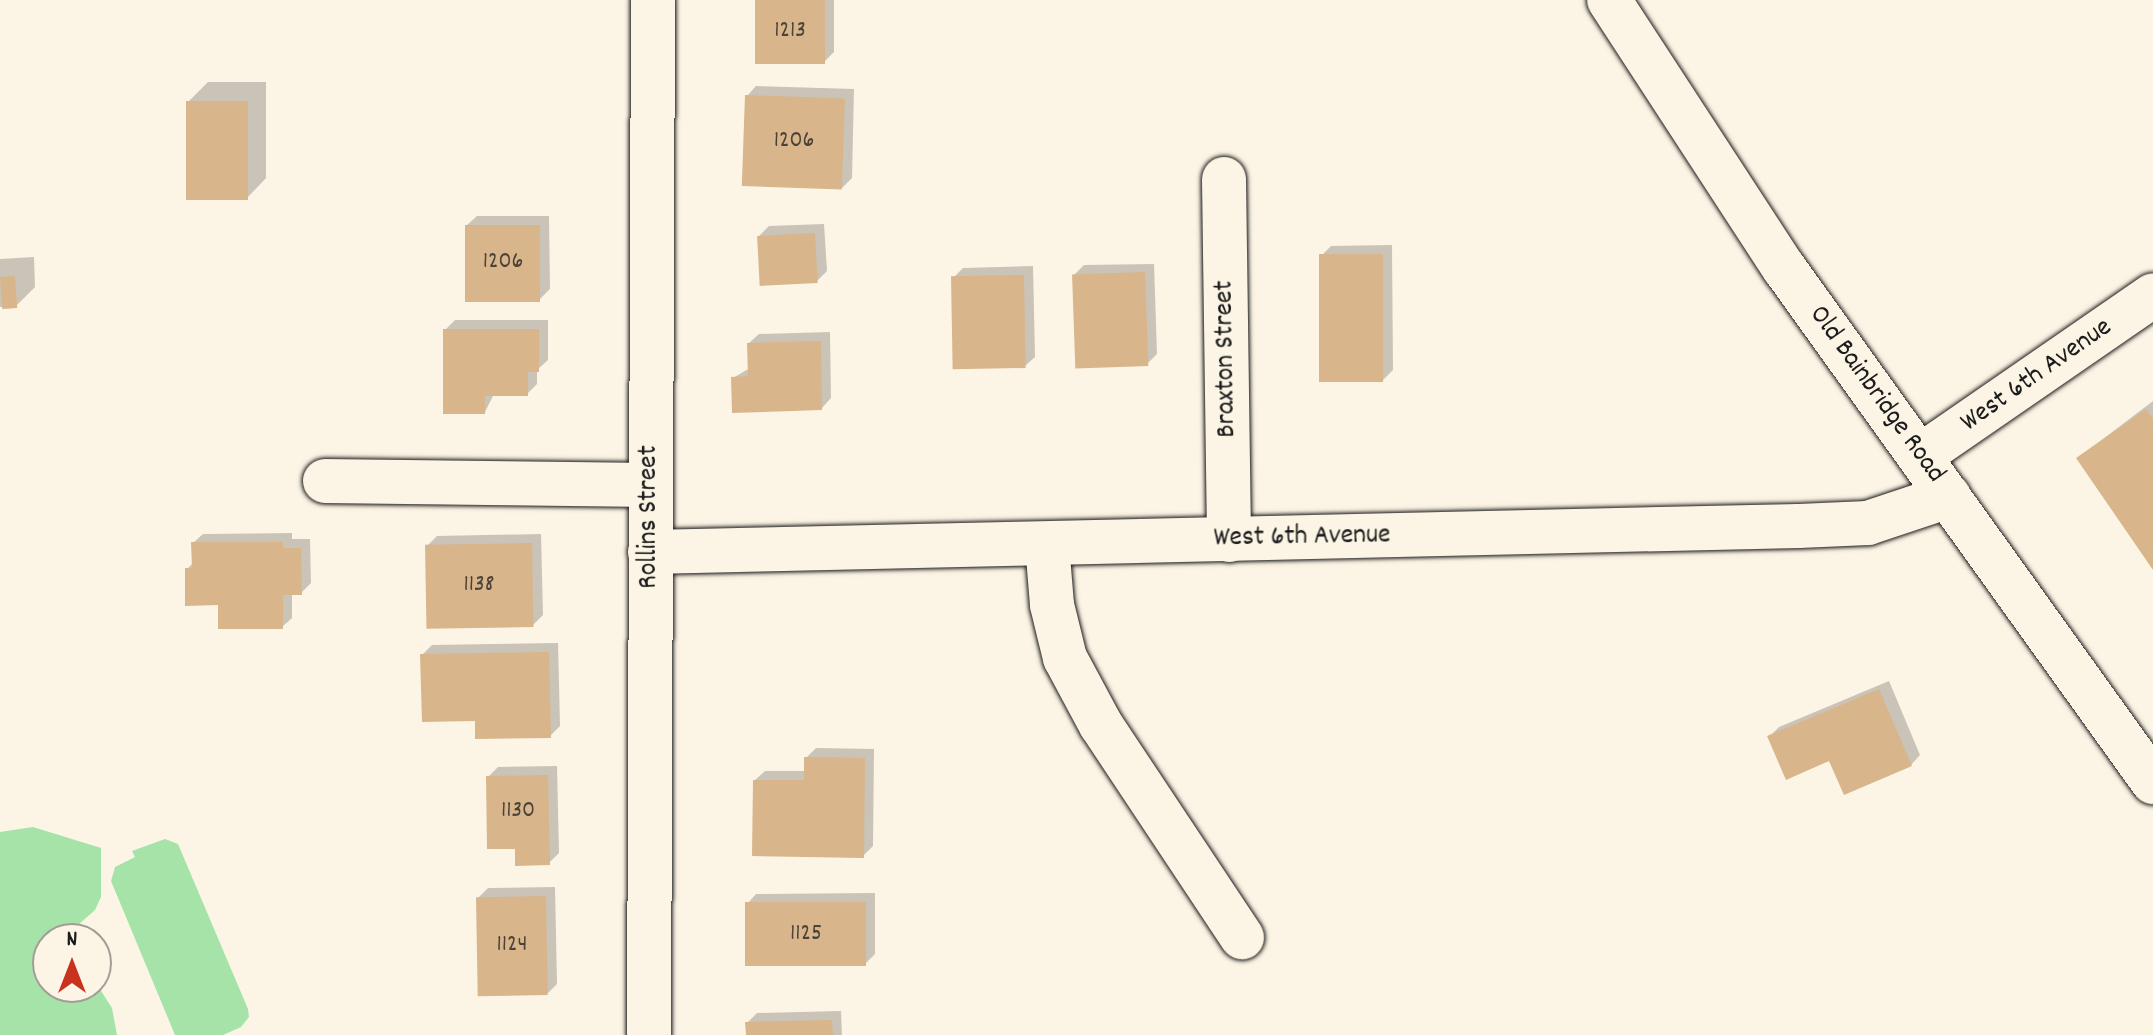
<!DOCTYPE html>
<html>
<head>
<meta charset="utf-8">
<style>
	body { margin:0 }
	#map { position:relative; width:2153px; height:1035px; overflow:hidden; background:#fcf5e5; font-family:Dekko,sans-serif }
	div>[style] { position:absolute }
	.green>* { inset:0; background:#a6e3a9 }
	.shadow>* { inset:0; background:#0003 }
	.building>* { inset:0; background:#d8b58a; transform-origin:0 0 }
	.roads { filter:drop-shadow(0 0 2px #1c1c1c) drop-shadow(0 0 2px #1c1c1c) }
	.minor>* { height:44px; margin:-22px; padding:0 22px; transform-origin:22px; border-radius:22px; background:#fcf5e5 }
	.major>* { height:44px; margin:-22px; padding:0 22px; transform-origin:22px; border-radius:22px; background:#fcf5e5 }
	span { translate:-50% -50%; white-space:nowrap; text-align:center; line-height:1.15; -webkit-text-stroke:7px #fcf5e5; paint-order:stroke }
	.number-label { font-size:24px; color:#4b4238 }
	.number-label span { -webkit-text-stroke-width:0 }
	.street-label { font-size:28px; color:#1c1c1c }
	.north { position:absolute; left:32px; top:923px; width:80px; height:80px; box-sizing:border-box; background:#fcf5e5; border:2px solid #a29e95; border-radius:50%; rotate:0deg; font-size:22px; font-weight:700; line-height:32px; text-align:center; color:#1c1c1c }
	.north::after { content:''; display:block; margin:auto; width:28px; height:36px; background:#c8321e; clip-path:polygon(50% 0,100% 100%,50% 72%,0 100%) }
</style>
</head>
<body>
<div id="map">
	<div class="green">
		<i style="clip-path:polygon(33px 827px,101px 848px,101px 897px,95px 910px,62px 939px,48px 939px,48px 987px,96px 983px,112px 1008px,117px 1035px,0 1035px,0 832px)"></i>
		<i style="clip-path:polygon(165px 839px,178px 844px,248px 1009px,249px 1017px,241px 1027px,223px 1035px,175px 1035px,111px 881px,115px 867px,135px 857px,132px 851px)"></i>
	</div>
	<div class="shadow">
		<i style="clip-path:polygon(757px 0,834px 0,834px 52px,824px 62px)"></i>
		<i style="clip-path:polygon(208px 82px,266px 82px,266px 178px,247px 198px,188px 102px)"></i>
		<i style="clip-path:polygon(756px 86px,854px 89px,852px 178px,842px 188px,747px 96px)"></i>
		<i style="clip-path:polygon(477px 216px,549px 216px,550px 289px,540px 299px,467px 225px)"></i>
		<i style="clip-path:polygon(824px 224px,827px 271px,817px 281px,759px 236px,769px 226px)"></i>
		<i style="clip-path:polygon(1392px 245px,1393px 370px,1383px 380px,1321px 256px,1331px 246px)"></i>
		<i style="clip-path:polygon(34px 257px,35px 287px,16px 306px,0 307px,0 259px)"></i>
		<i style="clip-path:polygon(1154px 264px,1157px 354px,1147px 364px,1074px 275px,1084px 265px)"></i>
		<i style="clip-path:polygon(1033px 266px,1035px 357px,1025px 366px,953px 278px,963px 268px)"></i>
		<i style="clip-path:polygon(455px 320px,548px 320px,548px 360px,537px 370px,537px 384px,527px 394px,494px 394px,485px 412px,445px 330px)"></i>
		<i style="clip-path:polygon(830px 332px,831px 398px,822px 408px,733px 378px,750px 368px,749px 343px,759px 334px)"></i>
		<i style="clip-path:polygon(2153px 401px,2153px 566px,2078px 458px)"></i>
		<i style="clip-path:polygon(292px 533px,292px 539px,310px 539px,311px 583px,301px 593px,292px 593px,292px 618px,282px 627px,220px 603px,187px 569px,194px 562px,193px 543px,203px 534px)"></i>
		<i style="clip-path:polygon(541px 534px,543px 615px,533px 625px,427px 546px,437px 536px)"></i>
		<i style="clip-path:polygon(558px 643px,560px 726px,550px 736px,477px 719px,422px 655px,432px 645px)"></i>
		<i style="clip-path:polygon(1889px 681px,1920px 755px,1911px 765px,1831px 758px,1770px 736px,1779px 727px)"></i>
		<i style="clip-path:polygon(816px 748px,874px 749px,873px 846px,863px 856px,755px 780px,765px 771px,806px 771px,806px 758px)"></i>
		<i style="clip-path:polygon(557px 766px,559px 853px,549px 863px,517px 847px,488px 777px,498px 767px)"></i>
		<i style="clip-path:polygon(555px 887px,557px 984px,548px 993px,478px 898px,488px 888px)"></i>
		<i style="clip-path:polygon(875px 893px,875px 954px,865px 964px,747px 904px,756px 894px)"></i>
		<i style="clip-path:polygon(841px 1011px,842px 1035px,748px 1035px,747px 1023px,757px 1013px)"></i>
	</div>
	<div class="building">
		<i style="left:755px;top:0;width:70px;height:64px"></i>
		<i style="left:745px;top:95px;width:100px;height:91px;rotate:2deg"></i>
		<i style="left:186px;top:101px;width:62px;height:99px"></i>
		<i style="left:465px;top:225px;width:75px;height:77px"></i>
		<i style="left:815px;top:233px;width:50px;height:58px;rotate:87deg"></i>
		<i style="left:1383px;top:254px;width:128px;height:64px;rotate:90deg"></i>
		<i style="left:1145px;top:272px;width:94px;height:73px;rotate:88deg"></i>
		<i style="left:1024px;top:275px;width:93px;height:73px;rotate:89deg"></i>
		<i style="left:15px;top:276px;width:32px;height:15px;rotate:86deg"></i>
		<i style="clip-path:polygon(443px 329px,539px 329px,539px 372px,528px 372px,528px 396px,485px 396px,485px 414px,443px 414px)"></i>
		<i style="clip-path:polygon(821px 341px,822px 410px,732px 413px,731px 377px,748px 376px,747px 343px)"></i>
		<i style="clip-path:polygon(2146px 409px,2153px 419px,2153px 570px,2076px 458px)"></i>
		<i style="clip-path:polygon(191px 542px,283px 542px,283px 548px,301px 548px,302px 595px,283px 595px,283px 629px,218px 629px,218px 605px,185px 606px,185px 568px,192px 568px)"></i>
		<i style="left:532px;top:543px;width:84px;height:107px;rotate:89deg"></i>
		<i style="clip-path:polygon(549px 652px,551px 738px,475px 739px,475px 721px,422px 722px,420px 654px)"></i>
		<i style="clip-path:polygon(1879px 689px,1912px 766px,1844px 795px,1829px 761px,1786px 780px,1767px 736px)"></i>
		<i style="clip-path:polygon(804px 757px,865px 758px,864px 858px,752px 856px,753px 780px,804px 780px)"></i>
		<i style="clip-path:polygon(548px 775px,550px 865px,515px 866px,515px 849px,487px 849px,486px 776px)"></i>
		<i style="left:546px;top:896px;width:99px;height:70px;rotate:89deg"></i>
		<i style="left:866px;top:902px;width:64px;height:121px;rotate:90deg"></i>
		<i style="clip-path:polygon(832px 1020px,833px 1035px,746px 1035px,745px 1022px)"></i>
	</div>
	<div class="roads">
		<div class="minor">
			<i style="left:1224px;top:179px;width:361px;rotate:89.2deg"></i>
			<i style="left:1920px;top:456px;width:283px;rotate:-34.6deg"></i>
			<i style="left:325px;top:481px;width:326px;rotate:0.7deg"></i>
			<i style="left:1047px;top:544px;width:61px;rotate:85.3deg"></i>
			<i style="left:1052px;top:605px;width:55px;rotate:76.2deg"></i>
			<i style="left:1065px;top:658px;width:76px;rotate:61.8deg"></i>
			<i style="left:1101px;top:725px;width:255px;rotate:56.4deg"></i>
			<i style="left:650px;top:552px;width:1149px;rotate:-1.3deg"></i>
			<i style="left:1799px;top:526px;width:69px;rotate:-2.5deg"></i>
			<i style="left:1868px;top:523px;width:85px;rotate:-18.4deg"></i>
			<i style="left:649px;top:1035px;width:1035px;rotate:-89.78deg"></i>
		</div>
		<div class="major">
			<i style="left:1609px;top:0;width:320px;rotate:56.9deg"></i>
			<i style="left:1784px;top:268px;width:633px;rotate:54.33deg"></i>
		</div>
	</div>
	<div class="number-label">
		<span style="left:790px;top:32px">1213</span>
		<span style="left:794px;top:142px">1206</span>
		<span style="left:503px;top:263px">1206</span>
		<span style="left:479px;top:586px">1138</span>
		<span style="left:518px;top:812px">1130</span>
		<span style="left:806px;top:935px">1125</span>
		<span style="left:512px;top:946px">1124</span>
	</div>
	<div class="street-label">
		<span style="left:1227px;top:359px;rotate:-91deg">Braxton Street</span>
		<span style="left:2037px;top:376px;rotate:-35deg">West 6th Avenue</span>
		<span style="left:1876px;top:395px;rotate:54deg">Old Bainbridge Road</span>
		<span style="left:650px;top:517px;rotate:-90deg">Rollins Street</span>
		<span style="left:1302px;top:538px;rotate:-1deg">West 6th Avenue</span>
	</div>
	<div class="north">N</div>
</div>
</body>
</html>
